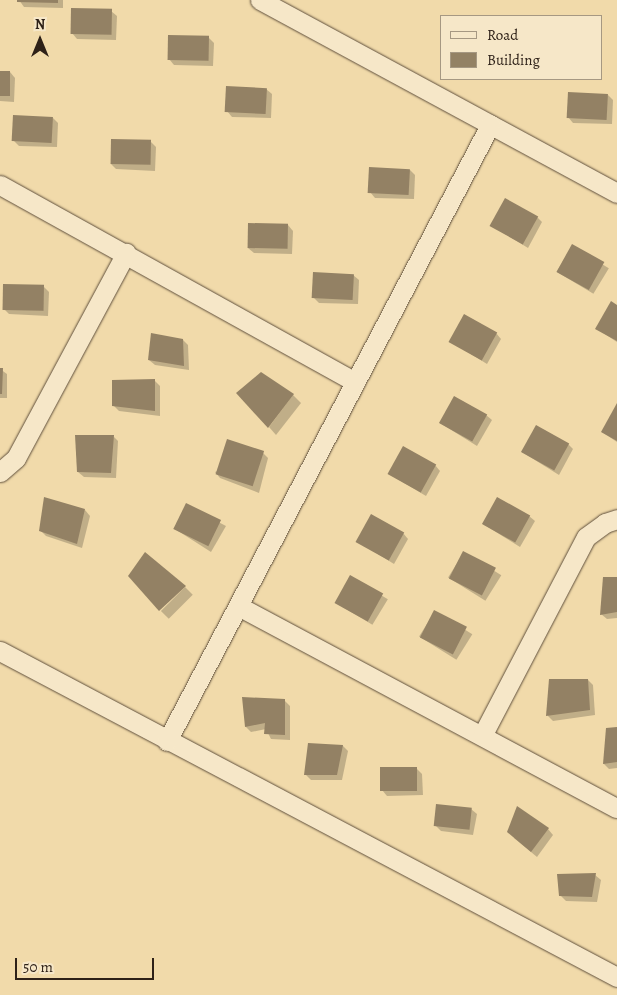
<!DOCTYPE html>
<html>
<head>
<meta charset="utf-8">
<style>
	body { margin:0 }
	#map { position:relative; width:617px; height:995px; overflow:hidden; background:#f1daaa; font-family:Alegreya,serif }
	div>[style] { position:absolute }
	.shadow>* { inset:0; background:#0003; transform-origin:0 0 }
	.building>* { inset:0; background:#938164; transform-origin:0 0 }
	.roads { filter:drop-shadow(0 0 1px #5f4f3c) drop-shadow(0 0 1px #5f4f3c) }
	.minor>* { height:19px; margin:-9.5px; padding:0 9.5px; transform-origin:9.5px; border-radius:9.5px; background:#f6e7c8 }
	span { translate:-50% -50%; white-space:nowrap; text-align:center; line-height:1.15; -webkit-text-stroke:4px #f6e7c8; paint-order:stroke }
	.legend { position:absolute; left:440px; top:15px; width:162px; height:65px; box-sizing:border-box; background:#f6e7c8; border:1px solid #a69882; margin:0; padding:6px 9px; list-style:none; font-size:15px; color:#2e2118 }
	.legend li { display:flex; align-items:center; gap:10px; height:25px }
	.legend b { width:25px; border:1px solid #a69882 }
	.north { position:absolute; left:15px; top:15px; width:50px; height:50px; -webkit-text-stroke:4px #f6e7c8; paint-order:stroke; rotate:0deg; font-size:14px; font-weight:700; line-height:20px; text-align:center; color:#2e2118 }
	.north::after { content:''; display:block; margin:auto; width:18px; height:22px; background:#2e2118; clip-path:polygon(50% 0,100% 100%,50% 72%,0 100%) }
	.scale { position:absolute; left:15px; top:958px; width:139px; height:22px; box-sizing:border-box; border:2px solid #2e2118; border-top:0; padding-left:6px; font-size:15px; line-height:18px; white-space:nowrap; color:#2e2118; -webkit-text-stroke:4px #f6e7c8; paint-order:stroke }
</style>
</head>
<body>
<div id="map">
	<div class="shadow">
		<i style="clip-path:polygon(19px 0,63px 0,63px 8px,24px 7px)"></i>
		<i style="clip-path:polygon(111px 11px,117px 16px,116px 40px,77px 39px,72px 33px)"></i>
		<i style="clip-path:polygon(208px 37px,214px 43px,213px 66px,174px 65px,169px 59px)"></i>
		<i style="clip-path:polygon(0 72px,10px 72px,15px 78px,14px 102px,0 101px)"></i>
		<i style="clip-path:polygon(266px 89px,272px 94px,271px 118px,232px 117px,227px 111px)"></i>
		<i style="clip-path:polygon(608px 95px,613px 100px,612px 124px,573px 123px,568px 117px)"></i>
		<i style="clip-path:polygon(53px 118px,58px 123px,57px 147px,19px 146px,13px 140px)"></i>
		<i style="clip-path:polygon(151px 142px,156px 147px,155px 171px,116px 169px,111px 164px)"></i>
		<i style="clip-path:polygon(410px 170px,415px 175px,414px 199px,375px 198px,370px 192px)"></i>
		<i style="clip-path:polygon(537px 217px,542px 222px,528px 248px,492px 226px)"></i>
		<i style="clip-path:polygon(288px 225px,293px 231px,292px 254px,254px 253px,248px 248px)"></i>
		<i style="left:572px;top:246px;width:43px;height:30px;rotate:31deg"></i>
		<i style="clip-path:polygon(353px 275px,359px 280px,358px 304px,319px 303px,313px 297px)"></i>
		<i style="clip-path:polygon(44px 287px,49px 292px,48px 316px,9px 314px,4px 309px)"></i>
		<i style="clip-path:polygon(617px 306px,617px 342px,597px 329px)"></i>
		<i style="clip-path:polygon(496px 333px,501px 339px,487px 364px,450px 341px)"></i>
		<i style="clip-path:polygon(183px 340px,188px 345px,189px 370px,155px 365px,149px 360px)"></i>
		<i style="clip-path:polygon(0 369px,7px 374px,7px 398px,0 398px)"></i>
		<i style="clip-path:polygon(155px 381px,160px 386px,160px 416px,119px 411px,113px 405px)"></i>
		<i style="clip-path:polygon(293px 395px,301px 403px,276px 435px,269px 427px)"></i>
		<i style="clip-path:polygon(617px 407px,617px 442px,602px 432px)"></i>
		<i style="clip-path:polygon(486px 415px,492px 420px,477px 446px,440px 423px)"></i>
		<i style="clip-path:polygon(113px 436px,118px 441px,116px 478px,84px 477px,78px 472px)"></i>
		<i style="clip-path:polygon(568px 444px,573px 449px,559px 475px,522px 452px)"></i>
		<i style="clip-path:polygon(263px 453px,268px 458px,259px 493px,220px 478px,215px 472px)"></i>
		<i style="clip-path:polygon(435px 465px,440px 471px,426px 496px,389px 474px)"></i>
		<i style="clip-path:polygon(186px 505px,226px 526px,211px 552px,175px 529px)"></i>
		<i style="clip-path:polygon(85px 510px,90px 516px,82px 548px,46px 536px,40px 530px)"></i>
		<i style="clip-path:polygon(529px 516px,535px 521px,520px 547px,483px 524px)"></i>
		<i style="clip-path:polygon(403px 533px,408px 539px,394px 564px,357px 541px)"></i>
		<i style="left:464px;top:552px;width:44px;height:30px;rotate:32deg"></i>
		<i style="left:351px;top:577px;width:43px;height:30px;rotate:31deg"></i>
		<i style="clip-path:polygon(617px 579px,617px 618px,607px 619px,601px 614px)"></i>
		<i style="left:185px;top:587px;width:11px;height:34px;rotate:45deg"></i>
		<i style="left:435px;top:611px;width:44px;height:30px;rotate:32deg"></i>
		<i style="clip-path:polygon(588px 680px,593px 685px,595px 715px,553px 721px,548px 716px,550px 681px)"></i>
		<i style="clip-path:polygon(243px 698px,284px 700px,290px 706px,290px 740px,271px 739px,266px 729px,251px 732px,246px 727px)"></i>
		<i style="clip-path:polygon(607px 729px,617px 729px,617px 768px,609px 769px,604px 764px)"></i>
		<i style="clip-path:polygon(309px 744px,343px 746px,348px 751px,342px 780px,311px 780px,306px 775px)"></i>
		<i style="clip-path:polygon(417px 769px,422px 774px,423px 795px,387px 796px,382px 790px)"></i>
		<i style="clip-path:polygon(471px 809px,477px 814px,473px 835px,441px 831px,436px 826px)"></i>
		<i style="clip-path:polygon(548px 829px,553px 835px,537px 857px,514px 838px)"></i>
		<i style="clip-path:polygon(595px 875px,601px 880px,597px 902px,566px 901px,560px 895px)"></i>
	</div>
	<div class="building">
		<i style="clip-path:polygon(17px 0,58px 0,58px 3px,17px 2px)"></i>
		<i style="left:71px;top:8px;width:41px;height:26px;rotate:1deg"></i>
		<i style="left:168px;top:35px;width:41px;height:25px;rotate:1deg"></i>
		<i style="left:0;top:71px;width:10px;height:25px"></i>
		<i style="left:226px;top:86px;width:41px;height:26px;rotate:3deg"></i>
		<i style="left:568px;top:92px;width:40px;height:26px;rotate:3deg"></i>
		<i style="left:13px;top:115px;width:40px;height:26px;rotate:3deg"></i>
		<i style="left:111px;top:139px;width:40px;height:25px;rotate:1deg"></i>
		<i style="left:369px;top:167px;width:41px;height:26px;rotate:3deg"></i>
		<i style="left:505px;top:198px;width:38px;height:32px;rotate:29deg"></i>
		<i style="left:248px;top:223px;width:40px;height:25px;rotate:1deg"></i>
		<i style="left:572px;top:244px;width:37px;height:32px;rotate:29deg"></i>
		<i style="left:313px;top:272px;width:41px;height:26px;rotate:3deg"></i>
		<i style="left:3px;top:284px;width:41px;height:26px;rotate:1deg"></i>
		<i style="clip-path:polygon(611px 301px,617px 305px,617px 341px,595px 329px)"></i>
		<i style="left:464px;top:314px;width:38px;height:32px;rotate:29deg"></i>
		<i style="clip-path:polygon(151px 333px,183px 339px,184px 366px,148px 360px)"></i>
		<i style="clip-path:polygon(0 368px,3px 368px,2px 394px,0 394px)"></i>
		<i style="clip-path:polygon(261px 372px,294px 394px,268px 428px,236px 393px)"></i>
		<i style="clip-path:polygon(155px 379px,155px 411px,112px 406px,112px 380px)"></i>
		<i style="left:454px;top:396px;width:38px;height:31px;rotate:29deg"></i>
		<i style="clip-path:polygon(617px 403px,617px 441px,601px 432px)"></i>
		<i style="left:536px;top:425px;width:38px;height:31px;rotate:29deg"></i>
		<i style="clip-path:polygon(75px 435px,114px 435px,111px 473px,77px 472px)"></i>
		<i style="left:227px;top:439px;width:39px;height:37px;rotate:18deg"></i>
		<i style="left:403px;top:446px;width:38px;height:32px;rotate:29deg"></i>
		<i style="clip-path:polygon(44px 497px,85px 509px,77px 544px,39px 531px)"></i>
		<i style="left:497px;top:497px;width:38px;height:31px;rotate:29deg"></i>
		<i style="left:186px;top:503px;width:39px;height:29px;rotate:26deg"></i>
		<i style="left:371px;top:514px;width:38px;height:32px;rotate:29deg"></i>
		<i style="left:463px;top:551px;width:37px;height:31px;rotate:27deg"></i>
		<i style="clip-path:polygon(145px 552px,186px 586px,159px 611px,128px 576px)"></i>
		<i style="left:350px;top:575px;width:38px;height:32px;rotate:29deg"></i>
		<i style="clip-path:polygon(603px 577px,617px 577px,617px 612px,600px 615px)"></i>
		<i style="left:434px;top:610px;width:37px;height:31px;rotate:27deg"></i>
		<i style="clip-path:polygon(549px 679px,588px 679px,590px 710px,546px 716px)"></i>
		<i style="clip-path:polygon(242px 697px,285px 699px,285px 735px,264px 734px,265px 723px,245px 727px)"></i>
		<i style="clip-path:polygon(617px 727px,617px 762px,603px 764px,606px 728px)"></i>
		<i style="clip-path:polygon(308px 743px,343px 745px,337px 775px,304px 775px)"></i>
		<i style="left:380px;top:767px;width:37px;height:24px"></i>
		<i style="left:436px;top:804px;width:36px;height:22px;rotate:6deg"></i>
		<i style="clip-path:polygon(517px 806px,549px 828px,531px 852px,507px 832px)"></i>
		<i style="clip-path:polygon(596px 873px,592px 897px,559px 896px,557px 874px)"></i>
	</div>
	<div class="roads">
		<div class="minor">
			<i style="left:260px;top:0;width:406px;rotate:28.4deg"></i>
			<i style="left:0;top:185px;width:406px;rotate:29deg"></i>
			<i style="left:0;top:472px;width:21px;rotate:-41deg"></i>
			<i style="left:16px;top:458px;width:233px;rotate:-61.8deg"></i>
			<i style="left:238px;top:606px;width:429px;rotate:28.1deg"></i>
			<i style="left:0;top:651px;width:698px;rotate:27.85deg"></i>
			<i style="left:483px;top:734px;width:222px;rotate:-62.4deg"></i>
			<i style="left:586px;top:537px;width:24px;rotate:-36deg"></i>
			<i style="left:605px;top:523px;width:13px;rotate:-18deg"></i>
			<i style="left:167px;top:741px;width:696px;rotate:-62.33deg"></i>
		</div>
	</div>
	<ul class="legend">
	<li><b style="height:6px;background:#f6e7c8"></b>Road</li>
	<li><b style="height:14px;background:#938164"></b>Building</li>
	</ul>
	<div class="north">N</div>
	<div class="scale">50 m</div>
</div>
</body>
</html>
